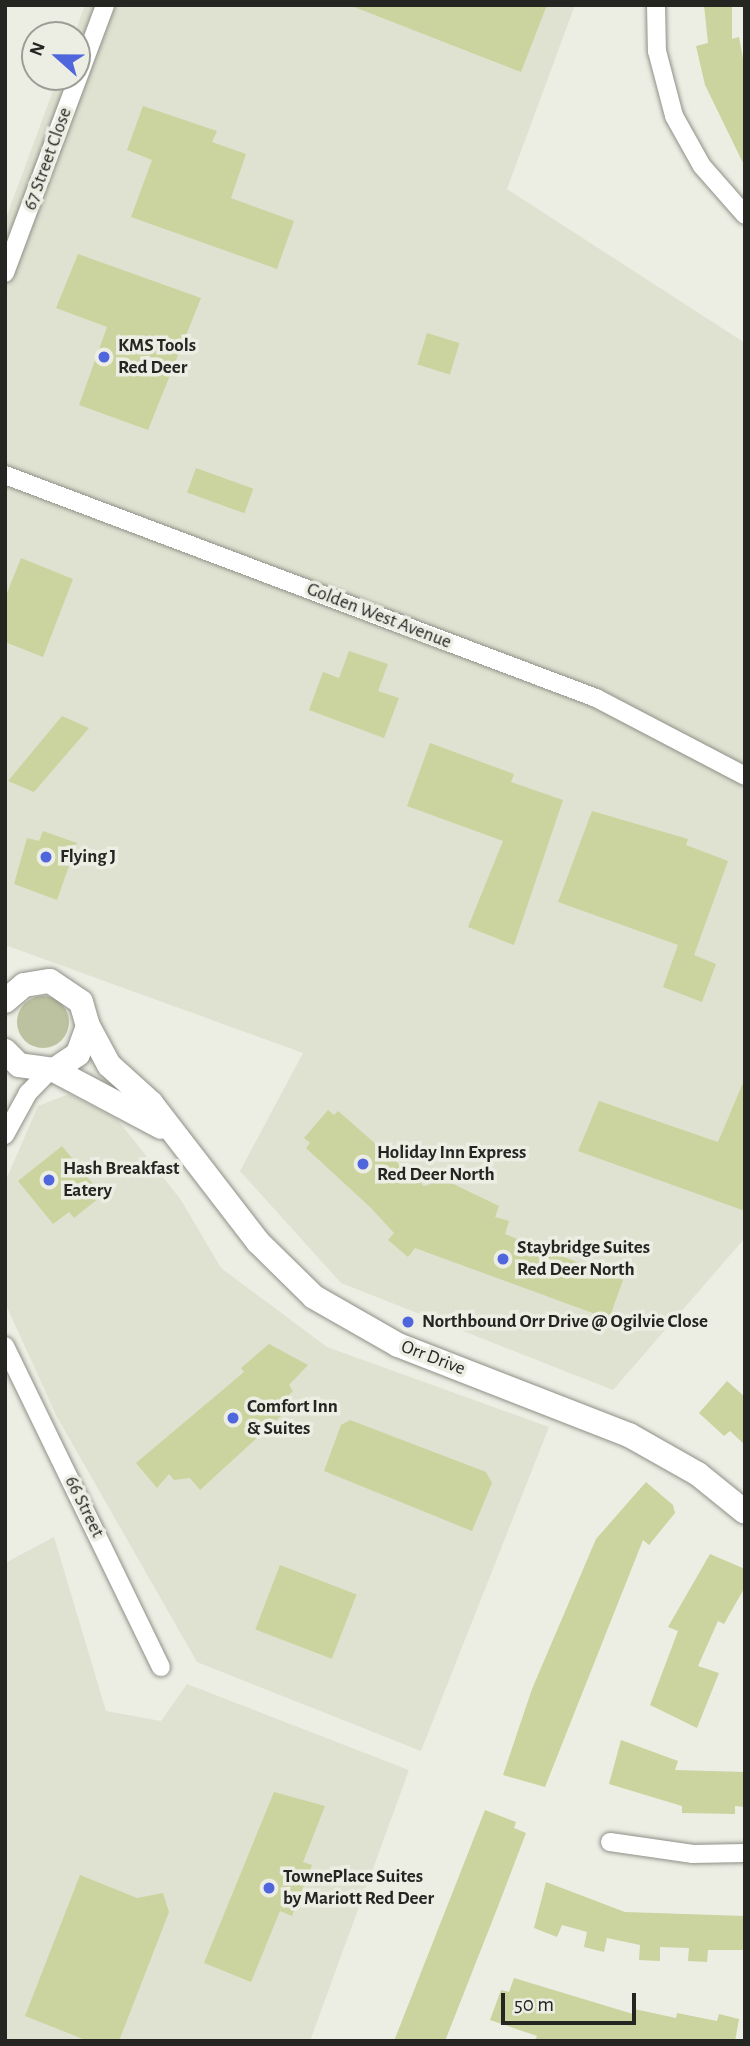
<!DOCTYPE html>
<html>
<head>
<meta charset="utf-8">
<style>
	body { margin:0 }
	#map { position:relative; width:750px; height:2046px; overflow:hidden; background:#eceee4; font-family:"Alegreya Sans",sans-serif }
	div>[style] { position:absolute }
	.built>* { inset:0; background:#dfe2d1 }
	.green>* { inset:0; background:#bcc19f }
	.round { border-radius:50% }
	.building>* { inset:0; background:#cbd39e; transform-origin:0 0 }
	.roads { filter:drop-shadow(0 0 2px #8f9087) drop-shadow(0 0 2px #8f9087) }
	.street>* { height:18px; margin:-9px; padding:0 9px; transform-origin:9px; border-radius:9px; background:#fff }
	.secondary>* { height:24px; margin:-12px; padding:0 12px; transform-origin:12px; border-radius:12px; background:#fff }
	.dots>* { width:19px; height:19px; translate:-50% -50%; box-sizing:border-box; border:4px solid #eceee4; border-radius:50% }
	span { translate:-50% -50%; white-space:nowrap; text-align:center; line-height:1.15; -webkit-text-stroke:7px #eceee4; paint-order:stroke }
	.street-label { font-size:19px; color:#252622 }
	.poi-label { font-size:19px; color:#252622; font-weight:700 }
	.left { translate:0 -50%; text-align:left }
	.frame { position:absolute; inset:0; border:7px solid #252622; pointer-events:none }
	.north { position:absolute; left:21px; top:21px; width:70px; height:70px; box-sizing:border-box; background:#eceee4; border:2px solid #9c9e96; border-radius:50%; rotate:291deg; font-size:19px; font-weight:700; line-height:28px; text-align:center; color:#252622 }
	.north::after { content:''; display:block; margin:auto; width:24px; height:32px; background:#5066dc; clip-path:polygon(50% 0,100% 100%,50% 72%,0 100%) }
	.scale { position:absolute; left:501px; top:1993px; width:135px; height:32px; box-sizing:border-box; border:4px solid #252622; border-top:0; padding-left:9px; font-size:21px; line-height:24px; white-space:nowrap; color:#252622; -webkit-text-stroke:5px #eceee4; paint-order:stroke }
</style>
</head>
<body>
<div id="map">
	<div class="built">
		<i style="clip-path:polygon(85px 5px,575px 5px,507px 189px,745px 343px,745px 1238px,613px 1390px,341px 1283px,240px 1171px,303px 1053px,5px 945px,5px 221px,58px 77px,77px 77px,74px 35px)"></i>
		<i style="clip-path:polygon(69px 1094px,117px 1119px,181px 1200px,221px 1268px,327px 1347px,549px 1427px,421px 1751px,197px 1662px,57px 1417px,5px 1303px,5px 1182px,38px 1106px)"></i>
		<i style="clip-path:polygon(54px 1537px,106px 1711px,161px 1721px,187px 1684px,409px 1770px,310px 2041px,5px 2041px,5px 1563px)"></i>
	</div>
	<div class="green">
		<i class="round" style="left:17px;top:996px;width:52px;height:52px"></i>
	</div>
	<div class="building">
		<i style="clip-path:polygon(349px 5px,547px 5px,521px 72px)"></i>
		<i style="clip-path:polygon(704px 5px,732px 5px,732px 39px,739px 37px,745px 69px,745px 167px,705px 85px,696px 46px,708px 43px)"></i>
		<i style="clip-path:polygon(143px 106px,217px 131px,212px 142px,246px 154px,231px 198px,294px 221px,277px 269px,131px 217px,152px 160px,127px 150px)"></i>
		<i style="clip-path:polygon(78px 254px,201px 298px,148px 430px,79px 405px,107px 327px,56px 308px)"></i>
		<i style="left:427px;top:333px;width:34px;height:33px;rotate:17deg"></i>
		<i style="left:196px;top:468px;width:61px;height:26px;rotate:20deg"></i>
		<i style="clip-path:polygon(21px 558px,73px 579px,43px 657px,5px 642px,5px 598px)"></i>
		<i style="clip-path:polygon(349px 651px,388px 664px,378px 691px,399px 698px,384px 738px,309px 710px,323px 672px,339px 678px)"></i>
		<i style="clip-path:polygon(62px 716px,89px 728px,34px 792px,8px 781px)"></i>
		<i style="clip-path:polygon(430px 743px,514px 774px,511px 782px,563px 800px,514px 945px,468px 927px,503px 841px,407px 806px)"></i>
		<i style="clip-path:polygon(592px 811px,688px 839px,686px 845px,728px 861px,694px 955px,716px 964px,702px 1002px,663px 987px,678px 945px,558px 902px)"></i>
		<i style="clip-path:polygon(43px 831px,77px 843px,57px 900px,14px 884px,27px 838px,39px 841px)"></i>
		<i style="clip-path:polygon(745px 1078px,745px 1211px,578px 1151px,599px 1101px,718px 1142px)"></i>
		<i style="clip-path:polygon(328px 1110px,334px 1115px,338px 1111px,424px 1186px,445px 1180px,499px 1206px,495px 1217px,509px 1221px,505px 1234px,623px 1280px,609px 1319px,415px 1248px,408px 1257px,388px 1240px,394px 1233px,371px 1208px,306px 1148px,310px 1143px,304px 1138px)"></i>
		<i style="clip-path:polygon(62px 1146px,99px 1191px,99px 1198px,74px 1218px,69px 1212px,53px 1224px,18px 1181px)"></i>
		<i style="clip-path:polygon(269px 1344px,308px 1365px,289px 1385px,293px 1391px,281px 1403px,282px 1415px,200px 1490px,190px 1478px,174px 1480px,169px 1474px,157px 1488px,136px 1463px,244px 1372px,241px 1368px)"></i>
		<i style="clip-path:polygon(727px 1381px,745px 1397px,745px 1445px,730px 1431px,724px 1436px,699px 1413px)"></i>
		<i style="clip-path:polygon(350px 1420px,486px 1472px,492px 1483px,472px 1531px,324px 1471px,341px 1425px)"></i>
		<i style="clip-path:polygon(646px 1482px,673px 1505px,675px 1513px,649px 1545px,643px 1540px,545px 1787px,503px 1775px,532px 1689px,596px 1539px)"></i>
		<i style="clip-path:polygon(710px 1554px,745px 1569px,745px 1587px,724px 1624px,718px 1621px,698px 1666px,719px 1673px,697px 1728px,650px 1705px,678px 1631px,668px 1627px)"></i>
		<i style="left:280px;top:1565px;width:82px;height:69px;rotate:21deg"></i>
		<i style="clip-path:polygon(621px 1740px,678px 1761px,675px 1770px,745px 1772px,745px 1807px,735px 1806px,735px 1814px,682px 1813px,682px 1806px,609px 1784px)"></i>
		<i style="clip-path:polygon(274px 1792px,325px 1806px,303px 1862px,312px 1865px,292px 1916px,280px 1911px,251px 1982px,204px 1963px)"></i>
		<i style="clip-path:polygon(485px 1810px,516px 1822px,514px 1828px,526px 1833px,497px 1909px,445px 2041px,394px 2041px)"></i>
		<i style="clip-path:polygon(80px 1875px,137px 1898px,163px 1893px,169px 1912px,119px 2041px,88px 2041px,25px 2016px)"></i>
		<i style="clip-path:polygon(546px 1882px,625px 1912px,745px 1916px,745px 1950px,708px 1950px,707px 1962px,688px 1961px,689px 1948px,660px 1947px,660px 1961px,639px 1960px,640px 1945px,607px 1938px,604px 1952px,584px 1947px,587px 1932px,562px 1925px,557px 1937px,534px 1928px)"></i>
		<i style="clip-path:polygon(514px 1978px,633px 2014px,634px 2009px,676px 2018px,677px 2013px,717px 2021px,719px 2014px,739px 2019px,735px 2041px,535px 2041px,537px 2036px,490px 2020px,501px 1990px,509px 1992px)"></i>
	</div>
	<div class="roads">
		<div class="street">
			<i style="left:656px;top:5px;width:46px;rotate:88.8deg"></i>
			<i style="left:657px;top:51px;width:67px;rotate:75.3deg"></i>
			<i style="left:674px;top:116px;width:57px;rotate:60.8deg"></i>
			<i style="left:702px;top:166px;width:65px;rotate:48.7deg"></i>
			<i style="left:5px;top:273px;width:286px;rotate:-69.5deg"></i>
			<i style="left:5px;top:475px;width:632px;rotate:20.67deg"></i>
			<i style="left:596px;top:698px;width:168px;rotate:27.6deg"></i>
			<i style="left:5px;top:1135px;width:48px;rotate:-61.3deg"></i>
			<i style="left:28px;top:1093px;width:30px;rotate:-46deg"></i>
			<i style="left:5px;top:1346px;width:357px;rotate:64.1deg"></i>
			<i style="left:610px;top:1842px;width:84px;rotate:8.2deg"></i>
			<i style="left:693px;top:1854px;width:52px;rotate:-1.1deg"></i>
		</div>
		<div class="secondary">
			<i style="left:5px;top:1001px;width:25px;rotate:-40deg"></i>
			<i style="left:24px;top:985px;width:26px;rotate:-9deg"></i>
			<i style="left:50px;top:981px;width:37px;rotate:34deg"></i>
			<i style="left:81px;top:1002px;width:25px;rotate:74deg"></i>
			<i style="left:88px;top:1026px;width:30px;rotate:110deg"></i>
			<i style="left:78px;top:1054px;width:29px;rotate:146deg"></i>
			<i style="left:54px;top:1070px;width:35px;rotate:-172deg"></i>
			<i style="left:19px;top:1065px;width:20px;rotate:-135deg"></i>
			<i style="left:88px;top:1026px;width:44px;rotate:61.7deg"></i>
			<i style="left:109px;top:1065px;width:57px;rotate:42.1deg"></i>
			<i style="left:151px;top:1103px;width:175px;rotate:52.4deg"></i>
			<i style="left:258px;top:1242px;width:78px;rotate:44.5deg"></i>
			<i style="left:314px;top:1297px;width:97px;rotate:29.7deg"></i>
			<i style="left:398px;top:1345px;width:248px;rotate:21.3deg"></i>
			<i style="left:629px;top:1435px;width:79px;rotate:29.5deg"></i>
			<i style="left:698px;top:1474px;width:60px;rotate:39deg"></i>
			<i style="left:54px;top:1070px;width:121px;rotate:28deg"></i>
		</div>
	</div>
	<div class="dots">
		<i style="left:104px;top:357px;background:#5066dc"></i>
		<i style="left:46px;top:857px;background:#5066dc"></i>
		<i style="left:363px;top:1164px;background:#5066dc"></i>
		<i style="left:49px;top:1180px;background:#5066dc"></i>
		<i style="left:503px;top:1259px;background:#5066dc"></i>
		<i style="left:408px;top:1322px;background:#5066dc"></i>
		<i style="left:233px;top:1418px;background:#5066dc"></i>
		<i style="left:269px;top:1888px;background:#5066dc"></i>
	</div>
	<div class="street-label">
		<span style="left:48px;top:159px;rotate:-70deg">67 Street Close</span>
		<span style="left:379px;top:616px;rotate:21deg">Golden West Avenue</span>
		<span style="left:433px;top:1358px;rotate:21deg">Orr Drive</span>
		<span style="left:84px;top:1507px;rotate:64deg">66 Street</span>
	</div>
	<div class="poi-label">
		<span class="left" style="left:118px;top:357px">KMS Tools<br>Red Deer</span>
		<span class="left" style="left:60px;top:857px">Flying J</span>
		<span class="left" style="left:377px;top:1164px">Holiday Inn Express<br>Red Deer North</span>
		<span class="left" style="left:63px;top:1180px">Hash Breakfast<br>Eatery</span>
		<span class="left" style="left:517px;top:1259px">Staybridge Suites<br>Red Deer North</span>
		<span class="left" style="left:422px;top:1322px">Northbound Orr Drive @ Ogilvie Close</span>
		<span class="left" style="left:247px;top:1418px">Comfort Inn<br>&amp; Suites</span>
		<span class="left" style="left:283px;top:1888px">TownePlace Suites<br>by Mariott Red Deer</span>
	</div>
	<div class="frame"></div>
	<div class="north">N</div>
	<div class="scale">50 m</div>
</div>
</body>
</html>
